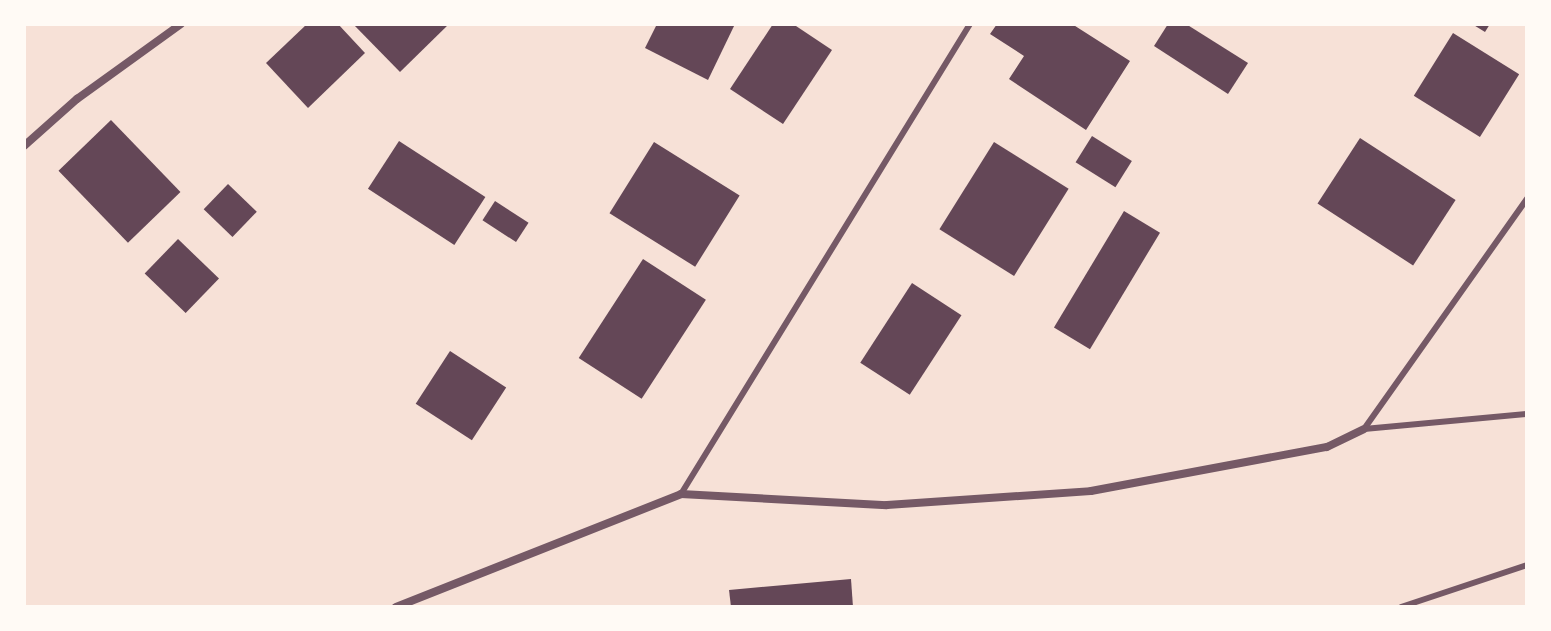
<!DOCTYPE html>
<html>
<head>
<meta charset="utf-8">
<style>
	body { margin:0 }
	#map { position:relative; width:1551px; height:631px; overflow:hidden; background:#f7e1d7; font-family:"Golos Text",sans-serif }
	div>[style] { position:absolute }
	.building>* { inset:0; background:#644757; transform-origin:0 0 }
	.service>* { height:6px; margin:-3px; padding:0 3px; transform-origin:3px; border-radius:3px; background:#755966 }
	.minor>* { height:8px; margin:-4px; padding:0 4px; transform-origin:4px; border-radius:4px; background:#755966 }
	span { translate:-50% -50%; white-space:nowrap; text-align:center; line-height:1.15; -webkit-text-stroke:6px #fffaf5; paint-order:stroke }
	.frame { position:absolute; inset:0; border:26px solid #fffaf5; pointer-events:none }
</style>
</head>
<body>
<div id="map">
	<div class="building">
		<i style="clip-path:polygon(307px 24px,338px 24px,365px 53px,308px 108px,266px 63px)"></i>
		<i style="clip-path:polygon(353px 24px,449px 24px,400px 72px)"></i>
		<i style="clip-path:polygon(657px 24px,735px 24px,708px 80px,645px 48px)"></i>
		<i style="clip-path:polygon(773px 24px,793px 24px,832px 50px,783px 124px,730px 89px)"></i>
		<i style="clip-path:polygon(997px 24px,1072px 24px,1130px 61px,1086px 130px,1009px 79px,1024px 56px,990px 34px)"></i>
		<i style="clip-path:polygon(1168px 24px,1186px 24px,1248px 63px,1228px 94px,1154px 46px)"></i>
		<i style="clip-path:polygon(1472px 24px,1490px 24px,1485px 32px)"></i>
		<i style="left:1453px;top:33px;width:78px;height:74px;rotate:32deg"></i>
		<i style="left:111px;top:120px;width:100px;height:73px;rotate:46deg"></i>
		<i style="left:1092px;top:136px;width:47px;height:31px;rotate:32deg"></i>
		<i style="left:1360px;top:138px;width:114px;height:78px;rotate:33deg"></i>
		<i style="left:399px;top:141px;width:103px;height:57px;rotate:33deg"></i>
		<i style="left:654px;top:142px;width:101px;height:84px;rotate:32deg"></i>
		<i style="left:994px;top:142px;width:88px;height:103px;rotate:32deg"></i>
		<i style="left:228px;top:184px;width:40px;height:35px;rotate:44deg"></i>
		<i style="left:495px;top:201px;width:40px;height:23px;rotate:33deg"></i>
		<i style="left:1124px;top:211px;width:42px;height:136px;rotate:31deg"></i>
		<i style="left:178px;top:239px;width:57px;height:48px;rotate:44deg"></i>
		<i style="left:643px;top:259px;width:75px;height:118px;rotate:33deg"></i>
		<i style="left:912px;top:283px;width:59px;height:95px;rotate:33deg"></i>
		<i style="left:450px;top:351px;width:67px;height:63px;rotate:33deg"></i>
		<i style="clip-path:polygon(851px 579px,853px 607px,731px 607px,729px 590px)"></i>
	</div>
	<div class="service">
		<i style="left:1364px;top:429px;width:282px;rotate:-54.7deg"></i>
		<i style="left:1364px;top:429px;width:164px;rotate:-5.3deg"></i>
		<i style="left:681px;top:494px;width:552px;rotate:-58.41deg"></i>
		<i style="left:1401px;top:607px;width:133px;rotate:-18.4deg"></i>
	</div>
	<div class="minor">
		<i style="left:24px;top:146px;width:71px;rotate:-41.6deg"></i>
		<i style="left:77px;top:99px;width:128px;rotate:-35.8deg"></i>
		<i style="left:396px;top:607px;width:307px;rotate:-21.6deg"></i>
		<i style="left:681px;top:494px;width:206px;rotate:3.1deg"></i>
		<i style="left:887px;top:505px;width:204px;rotate:-3.9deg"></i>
		<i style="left:1091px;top:491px;width:240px;rotate:-10.6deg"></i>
		<i style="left:1327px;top:447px;width:41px;rotate:-25.9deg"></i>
	</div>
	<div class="frame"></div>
</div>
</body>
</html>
